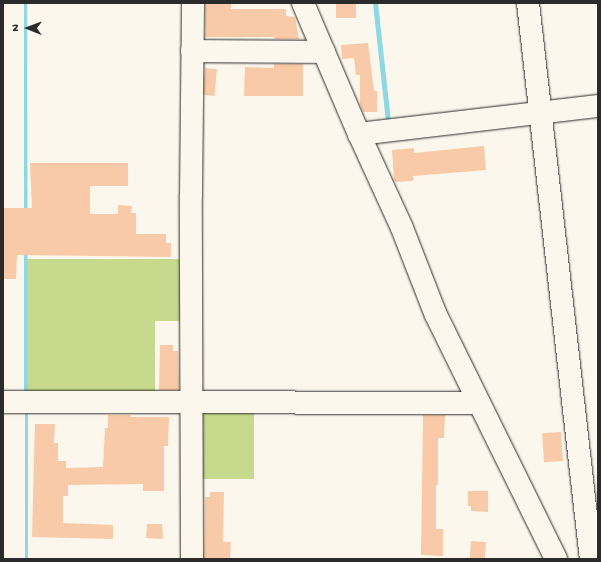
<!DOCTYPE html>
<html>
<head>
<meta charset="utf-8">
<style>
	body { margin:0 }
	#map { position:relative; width:601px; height:562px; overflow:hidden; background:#fbf7ec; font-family:"Gochi Hand",sans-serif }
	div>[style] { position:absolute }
	.green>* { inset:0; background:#c6d98d; transform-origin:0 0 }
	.water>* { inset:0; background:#89dae3; transform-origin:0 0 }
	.stream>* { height:5px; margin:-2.5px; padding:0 2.5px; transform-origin:2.5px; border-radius:2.5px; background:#89dae3 }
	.building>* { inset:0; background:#f8caa7; transform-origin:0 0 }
	.roads { filter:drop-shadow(0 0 1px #2b2b2b) drop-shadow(0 0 1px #2b2b2b) }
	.minor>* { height:22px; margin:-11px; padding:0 11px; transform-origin:11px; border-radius:11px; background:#fbf7ec }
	span { translate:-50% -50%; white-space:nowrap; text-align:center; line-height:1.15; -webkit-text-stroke:3px #fbf7ec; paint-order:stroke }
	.frame { position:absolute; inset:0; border:4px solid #2b2b2b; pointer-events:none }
	.north { position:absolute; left:8px; top:8px; width:40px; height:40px; -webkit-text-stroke:3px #fbf7ec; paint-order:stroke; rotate:271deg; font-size:11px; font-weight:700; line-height:16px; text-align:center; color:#2b2b2b }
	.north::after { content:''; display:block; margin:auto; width:14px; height:18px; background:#2b2b2b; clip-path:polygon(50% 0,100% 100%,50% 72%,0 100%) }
</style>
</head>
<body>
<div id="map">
	<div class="green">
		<i style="clip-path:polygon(27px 259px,186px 259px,187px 321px,155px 321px,155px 397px,28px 396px)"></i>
		<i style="left:198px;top:406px;width:56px;height:73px"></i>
	</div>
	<div class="water">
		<i style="clip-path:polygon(24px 3px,27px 3px,28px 396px,24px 396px)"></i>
		<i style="left:25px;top:408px;width:3px;height:151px"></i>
	</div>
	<div class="stream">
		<i style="left:375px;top:3px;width:119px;rotate:83.7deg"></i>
	</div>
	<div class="building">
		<i style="clip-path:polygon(205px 3px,231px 3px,231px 9px,286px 9px,286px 16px,295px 17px,299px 39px,274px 39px,275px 37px,205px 37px)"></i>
		<i style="left:336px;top:3px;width:20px;height:15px"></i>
		<i style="clip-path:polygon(368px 43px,374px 91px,377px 91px,377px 112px,363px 112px,360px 104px,360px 75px,356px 75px,354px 58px,342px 59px,341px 45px)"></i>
		<i style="clip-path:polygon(274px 64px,303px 64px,303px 96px,244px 96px,245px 67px,274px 68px)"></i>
		<i style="left:205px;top:68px;width:12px;height:27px;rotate:5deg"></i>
		<i style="clip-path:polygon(484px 146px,486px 170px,413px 176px,414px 180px,411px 181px,395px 182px,394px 180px,392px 150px,414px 148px,414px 153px)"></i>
		<i style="clip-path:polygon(30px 163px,128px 163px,128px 186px,90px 186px,90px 214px,118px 214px,118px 205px,132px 206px,131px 213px,136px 213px,136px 234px,166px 234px,166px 243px,171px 243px,171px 257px,17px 255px,16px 279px,3px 279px,3px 208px,32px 208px)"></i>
		<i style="clip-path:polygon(160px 345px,173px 345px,173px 351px,178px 351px,179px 390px,159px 390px)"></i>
		<i style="clip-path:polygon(108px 415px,131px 415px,130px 417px,169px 417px,168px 446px,164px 446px,164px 491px,143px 491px,143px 484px,68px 485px,68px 496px,63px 496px,63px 523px,113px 525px,113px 539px,32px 537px,35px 424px,55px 424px,54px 443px,58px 443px,58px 461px,66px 461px,66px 468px,103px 467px,105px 428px,108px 428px)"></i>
		<i style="clip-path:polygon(423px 415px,445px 415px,444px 438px,438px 438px,438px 485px,436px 485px,436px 529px,443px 529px,443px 556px,421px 555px)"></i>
		<i style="left:561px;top:432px;width:29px;height:19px;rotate:86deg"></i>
		<i style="clip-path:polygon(468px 491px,488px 491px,488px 512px,471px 511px,471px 506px,468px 506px)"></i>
		<i style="clip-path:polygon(210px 492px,224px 492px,223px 542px,231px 542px,230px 559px,204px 558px,205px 497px,210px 497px)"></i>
		<i style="clip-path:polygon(147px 524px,162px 524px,163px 539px,146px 538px)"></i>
		<i style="left:471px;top:541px;width:15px;height:18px;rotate:4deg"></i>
	</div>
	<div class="roads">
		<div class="minor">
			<i style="left:303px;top:3px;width:142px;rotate:66.9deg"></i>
			<i style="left:359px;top:134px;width:103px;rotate:65.4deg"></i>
			<i style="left:402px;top:228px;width:93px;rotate:68.7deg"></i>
			<i style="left:436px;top:315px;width:272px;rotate:63.8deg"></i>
			<i style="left:528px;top:3px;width:560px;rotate:83.54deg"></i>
			<i style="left:192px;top:51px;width:132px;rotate:0.4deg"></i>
			<i style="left:359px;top:134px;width:241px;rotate:-6.7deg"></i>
			<i style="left:3px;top:402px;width:476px;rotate:0.1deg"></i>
			<i style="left:192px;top:559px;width:363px;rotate:-90.2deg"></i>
			<i style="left:191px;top:196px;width:193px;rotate:-89.4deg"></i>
		</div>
	</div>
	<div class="frame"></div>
	<div class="north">N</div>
</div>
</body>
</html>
